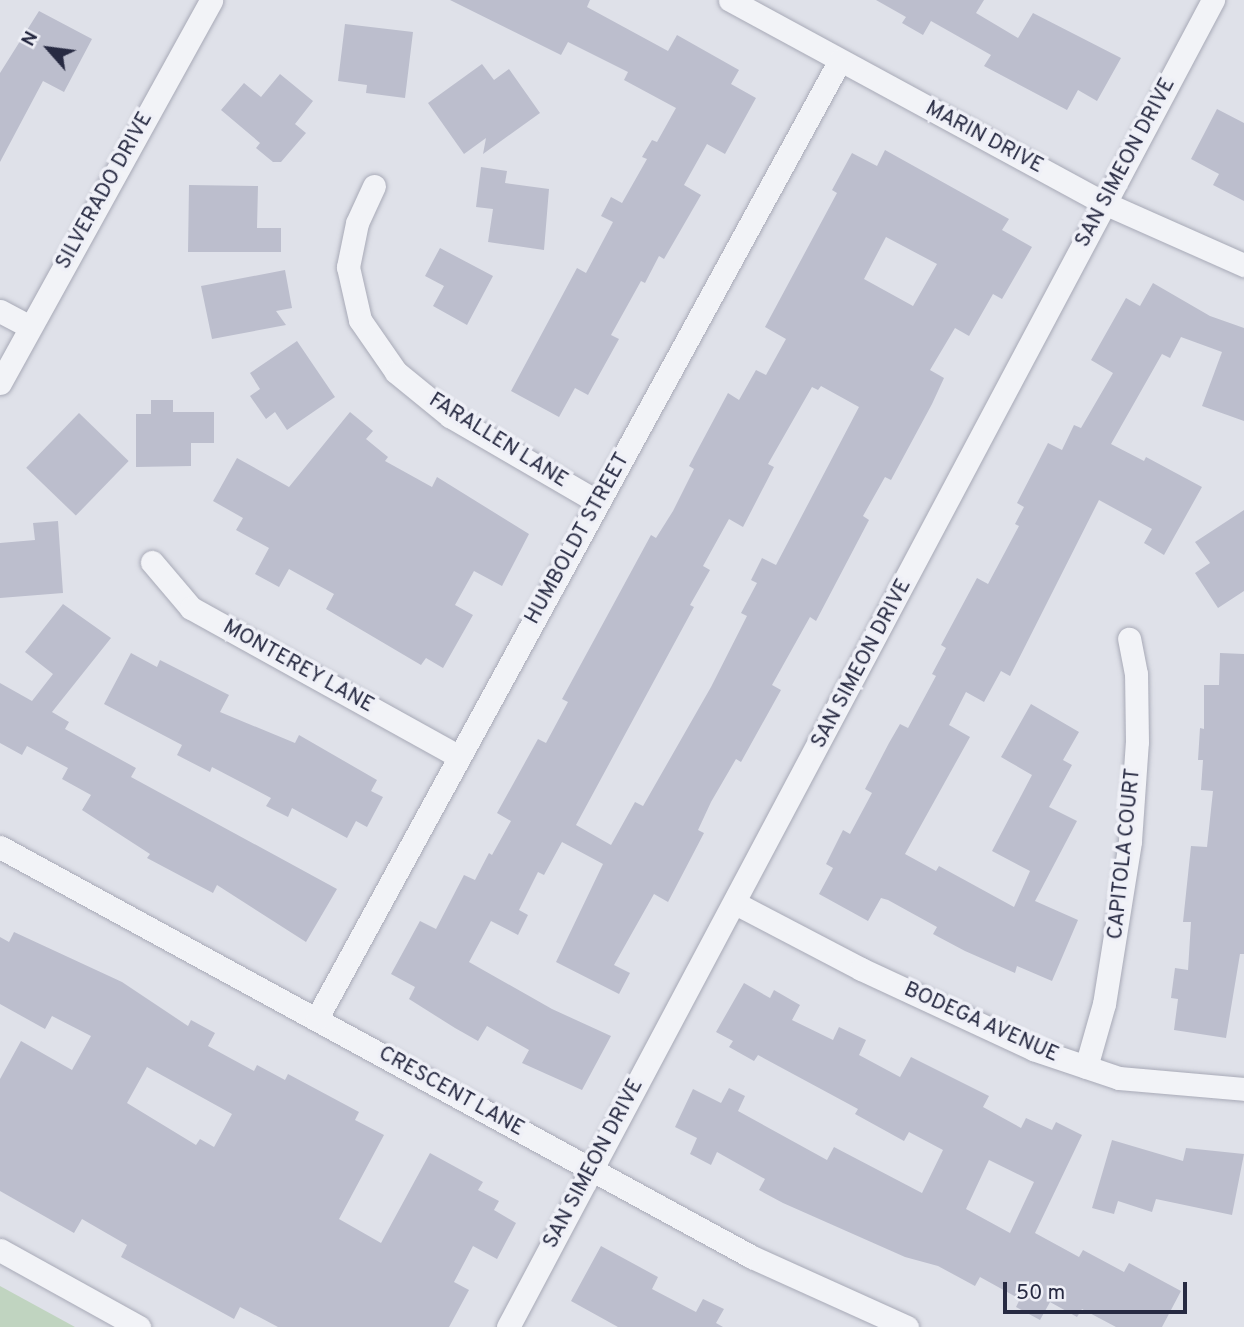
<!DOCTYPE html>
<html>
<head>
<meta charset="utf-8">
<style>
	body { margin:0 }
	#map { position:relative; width:1244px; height:1327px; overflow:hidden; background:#dfe1e9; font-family:Overpass,sans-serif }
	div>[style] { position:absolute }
	.green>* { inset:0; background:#c0d4c0 }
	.building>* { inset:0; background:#bcbecd; transform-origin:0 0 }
	.roads { filter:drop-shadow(0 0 2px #a8aab7) drop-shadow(0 0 2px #a8aab7) }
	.minor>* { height:23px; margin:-11.5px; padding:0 11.5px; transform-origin:11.5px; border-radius:11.5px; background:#f2f3f7 }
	span { translate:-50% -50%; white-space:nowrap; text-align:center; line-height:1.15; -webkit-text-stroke:7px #eff0f7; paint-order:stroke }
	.street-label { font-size:21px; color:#272a42 }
	.north { position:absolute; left:14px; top:14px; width:70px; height:70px; -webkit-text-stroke:5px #eff0f7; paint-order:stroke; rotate:298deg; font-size:19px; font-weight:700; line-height:28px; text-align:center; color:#272a42 }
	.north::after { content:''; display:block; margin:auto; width:24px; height:32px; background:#272a42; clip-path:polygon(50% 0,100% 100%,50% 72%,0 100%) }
	.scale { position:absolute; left:1003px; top:1282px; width:184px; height:32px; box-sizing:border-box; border:4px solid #272a42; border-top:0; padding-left:9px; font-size:21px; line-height:24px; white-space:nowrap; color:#272a42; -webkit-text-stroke:5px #eff0f7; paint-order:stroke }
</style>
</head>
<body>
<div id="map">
	<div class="green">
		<i style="clip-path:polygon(0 1286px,75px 1327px,0 1327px)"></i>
	</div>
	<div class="building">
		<i style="clip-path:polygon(450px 0,590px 0,587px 7px,668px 51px,677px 35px,739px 70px,731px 84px,756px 98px,725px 154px,707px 144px,684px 185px,701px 195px,664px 259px,659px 256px,645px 283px,641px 281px,611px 335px,619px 339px,588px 395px,575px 388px,559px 417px,511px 391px,577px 268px,586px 273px,613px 222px,601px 216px,611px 197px,622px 203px,647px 159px,642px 157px,652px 140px,657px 142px,676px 108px,624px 80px,628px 72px,568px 42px,561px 55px)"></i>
		<i style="clip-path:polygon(876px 0,984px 0,976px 13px,1018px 38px,1033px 13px,1121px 58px,1097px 101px,1078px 90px,1067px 110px,984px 66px,991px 55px,931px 21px,923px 35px,902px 23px,906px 17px)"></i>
		<i style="clip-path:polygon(39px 11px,92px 39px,64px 92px,43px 81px,0 162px,0 73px)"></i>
		<i style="clip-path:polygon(345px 24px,413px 32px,405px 98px,366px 93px,367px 85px,338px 81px)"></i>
		<i style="clip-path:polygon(482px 64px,494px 80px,509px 69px,540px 113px,483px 154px,486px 138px,464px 154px,428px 103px)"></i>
		<i style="clip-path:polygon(280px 74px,313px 101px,295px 124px,306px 133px,281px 162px,273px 162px,256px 148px,260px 143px,221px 110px,244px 83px,261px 97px)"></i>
		<i style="clip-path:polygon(1217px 109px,1244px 123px,1244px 201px,1213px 185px,1219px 174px,1191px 159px)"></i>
		<i style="clip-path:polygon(evenodd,885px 150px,1009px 219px,1002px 230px,1032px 247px,1002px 299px,993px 294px,969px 336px,955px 328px,930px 370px,944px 378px,932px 404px,891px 480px,885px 477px,863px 516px,869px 520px,816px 621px,810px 617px,772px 685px,781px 690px,741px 762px,736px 759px,711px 802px,698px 830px,704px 833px,668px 902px,654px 894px,614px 965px,630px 973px,619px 994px,556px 962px,603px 864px,562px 842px,544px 875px,538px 872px,519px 910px,528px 915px,518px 935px,491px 921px,469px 962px,552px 1009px,611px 1036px,582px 1090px,522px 1063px,529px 1050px,487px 1026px,478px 1041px,455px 1028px,409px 999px,415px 987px,391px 974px,420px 921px,436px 929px,464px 875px,475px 880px,489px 853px,492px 855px,511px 821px,497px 813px,538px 739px,546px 743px,568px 702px,562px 699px,651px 535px,656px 538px,673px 511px,694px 469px,689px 466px,728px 393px,739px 400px,756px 370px,766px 375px,786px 339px,765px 327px,837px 193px,832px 190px,852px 153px,877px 166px,885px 150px,886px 237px,937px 264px,913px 306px,864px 279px,886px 237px,885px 150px,821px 386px,859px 407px,776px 565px,762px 558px,751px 580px,757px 583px,741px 613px,747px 616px,711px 687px,643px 806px,635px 802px,611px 845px,576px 825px,694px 607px,690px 605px,710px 570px,703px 566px,729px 519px,743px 527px,774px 467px,768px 464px,812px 387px,818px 390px,821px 386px)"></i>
		<i style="clip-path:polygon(481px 167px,507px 171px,505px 183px,549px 189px,544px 250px,488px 242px,493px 209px,476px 207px)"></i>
		<i style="clip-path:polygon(189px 185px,258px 186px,257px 228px,281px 228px,281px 252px,188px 252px)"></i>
		<i style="clip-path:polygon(440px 248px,493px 276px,467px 325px,433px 306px,444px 286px,425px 276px)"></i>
		<i style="clip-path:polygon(285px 270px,292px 308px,276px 311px,286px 325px,212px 339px,201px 286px)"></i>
		<i style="clip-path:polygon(1153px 283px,1210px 316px,1244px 328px,1244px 421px,1202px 406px,1222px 352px,1181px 337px,1170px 358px,1162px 354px,1111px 444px,1144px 461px,1146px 457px,1202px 487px,1164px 555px,1144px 543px,1152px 529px,1099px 500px,1010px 676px,1001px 671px,984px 702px,966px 692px,949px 725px,970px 737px,905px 854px,936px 871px,939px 866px,1014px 907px,1030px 871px,992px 851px,1032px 775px,1001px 757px,1031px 704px,1079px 732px,1063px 760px,1072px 765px,1049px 807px,1077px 821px,1035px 901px,1078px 920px,1052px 981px,1017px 966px,1015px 973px,965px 951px,933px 934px,937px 927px,888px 900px,881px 898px,868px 921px,819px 894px,833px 868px,826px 864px,843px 830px,850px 834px,872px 793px,865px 789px,889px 743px,900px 724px,908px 728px,936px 676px,932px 674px,946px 648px,941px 645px,977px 578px,988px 584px,1019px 526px,1015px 524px,1024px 507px,1017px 503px,1048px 443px,1062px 450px,1074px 425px,1081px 428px,1113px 373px,1091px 360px,1126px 298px,1140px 306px)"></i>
		<i style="clip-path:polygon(297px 341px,335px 397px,287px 430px,275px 412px,266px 419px,250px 396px,260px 389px,250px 373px)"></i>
		<i style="clip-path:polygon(151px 400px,173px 400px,173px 412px,214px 412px,214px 443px,191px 443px,191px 466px,136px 467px,136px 414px,151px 414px)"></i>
		<i style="clip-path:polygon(350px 412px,373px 431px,366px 439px,388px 457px,385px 461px,432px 487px,437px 477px,529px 534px,502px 586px,474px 571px,455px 605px,473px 615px,443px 668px,426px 658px,421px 665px,326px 609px,334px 594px,289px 569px,279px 587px,255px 574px,269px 548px,236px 530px,243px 518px,213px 501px,237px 458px,289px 487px)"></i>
		<i style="left:79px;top:413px;width:69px;height:76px;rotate:44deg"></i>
		<i style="clip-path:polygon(1244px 510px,1244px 591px,1218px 608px,1195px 573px,1210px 563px,1195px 542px)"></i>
		<i style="clip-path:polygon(58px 521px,63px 593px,0 598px,0 543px,35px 540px,33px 523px)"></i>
		<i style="clip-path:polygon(63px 604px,111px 638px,52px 712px,69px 722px,65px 729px,136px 768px,131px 777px,337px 889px,306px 942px,217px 885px,213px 893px,147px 858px,150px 854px,82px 810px,91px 795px,62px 779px,68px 768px,27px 746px,22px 755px,0 743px,0 683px,32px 701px,53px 674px,25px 652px)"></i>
		<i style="clip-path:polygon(131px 653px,157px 667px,160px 660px,229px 695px,220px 712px,295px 743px,299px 735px,377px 780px,371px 791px,383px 797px,367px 827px,356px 821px,347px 838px,292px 808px,288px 817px,266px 806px,271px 798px,212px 767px,210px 772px,177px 755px,182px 745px,104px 704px)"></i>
		<i style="clip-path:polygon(1220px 653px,1244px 654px,1244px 954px,1240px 954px,1226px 1038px,1174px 1030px,1178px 999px,1171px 998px,1175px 968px,1188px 970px,1191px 922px,1183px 922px,1191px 846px,1207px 847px,1213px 791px,1201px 790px,1203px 760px,1198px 760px,1200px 728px,1204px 729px,1204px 685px,1219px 685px)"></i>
		<i style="clip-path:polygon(evenodd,14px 932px,122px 982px,188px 1026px,191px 1020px,215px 1033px,208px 1046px,254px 1071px,257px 1065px,285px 1080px,288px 1074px,359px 1112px,355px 1120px,384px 1135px,339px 1219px,381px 1243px,430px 1153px,483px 1182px,478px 1190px,499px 1201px,494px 1210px,516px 1223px,497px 1259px,473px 1246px,454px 1282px,469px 1290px,449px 1327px,278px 1327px,240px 1307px,234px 1319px,121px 1257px,127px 1245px,82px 1219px,74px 1233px,0 1191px,0 1079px,21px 1041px,72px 1070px,91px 1036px,52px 1016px,45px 1029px,0 1004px,0 937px,9px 942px,14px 932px,147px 1067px,232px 1114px,214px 1147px,200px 1139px,196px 1145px,127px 1103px,147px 1067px)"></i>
		<i style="clip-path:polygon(evenodd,744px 983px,770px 998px,774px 990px,800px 1005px,792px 1020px,833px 1040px,839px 1027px,866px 1040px,859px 1055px,900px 1077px,911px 1057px,989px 1096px,983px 1107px,1021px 1128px,1026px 1118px,1052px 1130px,1056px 1122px,1082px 1135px,1035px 1233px,1079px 1257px,1083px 1250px,1124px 1272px,1129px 1263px,1181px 1291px,1162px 1327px,1116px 1327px,1082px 1309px,1077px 1317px,1050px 1302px,1040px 1320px,1016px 1307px,1020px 1299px,980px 1277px,975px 1286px,938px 1266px,905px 1257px,783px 1203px,759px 1190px,765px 1179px,717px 1152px,711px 1165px,690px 1154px,697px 1138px,675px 1127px,693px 1089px,721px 1103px,729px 1088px,745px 1096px,738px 1111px,827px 1160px,834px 1147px,922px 1193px,943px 1150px,909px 1132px,904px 1141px,855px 1114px,858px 1109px,758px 1055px,754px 1061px,729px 1047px,733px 1041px,716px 1032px,744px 983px,989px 1160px,1034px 1182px,1010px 1233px,966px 1209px,989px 1160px)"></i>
		<i style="clip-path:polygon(1112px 1140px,1183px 1161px,1186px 1148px,1244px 1154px,1232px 1215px,1156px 1199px,1152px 1212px,1118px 1201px,1114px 1214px,1092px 1208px)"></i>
		<i style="clip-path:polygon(601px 1246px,658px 1277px,652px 1289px,696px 1312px,703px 1299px,724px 1309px,716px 1323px,723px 1327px,618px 1327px,571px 1301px)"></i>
	</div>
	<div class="roads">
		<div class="minor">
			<i style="left:730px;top:0;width:426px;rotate:28.5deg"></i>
			<i style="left:1104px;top:203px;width:153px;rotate:23.9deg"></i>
			<i style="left:374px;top:186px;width:41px;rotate:114.7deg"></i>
			<i style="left:357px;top:223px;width:45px;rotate:101.6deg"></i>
			<i style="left:348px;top:267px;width:54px;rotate:77.2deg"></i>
			<i style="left:360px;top:320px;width:63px;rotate:55.3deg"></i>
			<i style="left:396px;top:372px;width:70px;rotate:39.2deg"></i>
			<i style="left:450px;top:416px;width:171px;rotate:30.2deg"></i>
			<i style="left:0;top:311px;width:34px;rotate:28deg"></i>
			<i style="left:0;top:383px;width:437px;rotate:-61.1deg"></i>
			<i style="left:152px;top:562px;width:60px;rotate:49.7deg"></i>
			<i style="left:191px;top:608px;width:305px;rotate:29deg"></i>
			<i style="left:0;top:847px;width:857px;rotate:28.6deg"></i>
			<i style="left:752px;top:1257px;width:170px;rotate:24.3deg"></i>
			<i style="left:735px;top:903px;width:142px;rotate:27.6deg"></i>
			<i style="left:861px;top:969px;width:190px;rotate:24.9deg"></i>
			<i style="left:1033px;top:1049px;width:91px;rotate:18.6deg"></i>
			<i style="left:1119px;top:1078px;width:125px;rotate:5deg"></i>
			<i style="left:317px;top:1018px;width:1091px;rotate:-61.37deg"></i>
			<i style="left:1086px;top:1067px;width:66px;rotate:-74.1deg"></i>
			<i style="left:1104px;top:1004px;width:165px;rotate:-80.9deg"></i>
			<i style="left:1130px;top:841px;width:99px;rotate:-86deg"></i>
			<i style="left:1137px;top:742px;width:68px;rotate:-90.8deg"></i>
			<i style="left:1136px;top:674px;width:36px;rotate:-101deg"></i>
			<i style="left:0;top:1250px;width:159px;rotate:29deg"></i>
			<i style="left:508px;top:1327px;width:1503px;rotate:-62.02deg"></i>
		</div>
	</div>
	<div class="street-label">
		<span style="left:984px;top:138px;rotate:28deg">MARIN DRIVE</span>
		<span style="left:1126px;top:163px;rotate:-62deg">SAN SIMEON DRIVE</span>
		<span style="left:105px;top:191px;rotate:-61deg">SILVERADO DRIVE</span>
		<span style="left:498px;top:441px;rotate:32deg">FARALLEN LANE</span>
		<span style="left:578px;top:539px;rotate:-61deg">HUMBOLDT STREET</span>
		<span style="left:862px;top:664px;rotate:-62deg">SAN SIMEON DRIVE</span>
		<span style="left:298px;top:667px;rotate:29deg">MONTEREY LANE</span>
		<span style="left:1125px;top:854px;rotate:-84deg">CAPITOLA COURT</span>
		<span style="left:981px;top:1023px;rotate:24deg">BODEGA AVENUE</span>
		<span style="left:451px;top:1092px;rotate:29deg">CRESCENT LANE</span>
		<span style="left:594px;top:1164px;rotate:-62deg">SAN SIMEON DRIVE</span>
	</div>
	<div class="north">N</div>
	<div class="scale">50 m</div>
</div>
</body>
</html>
